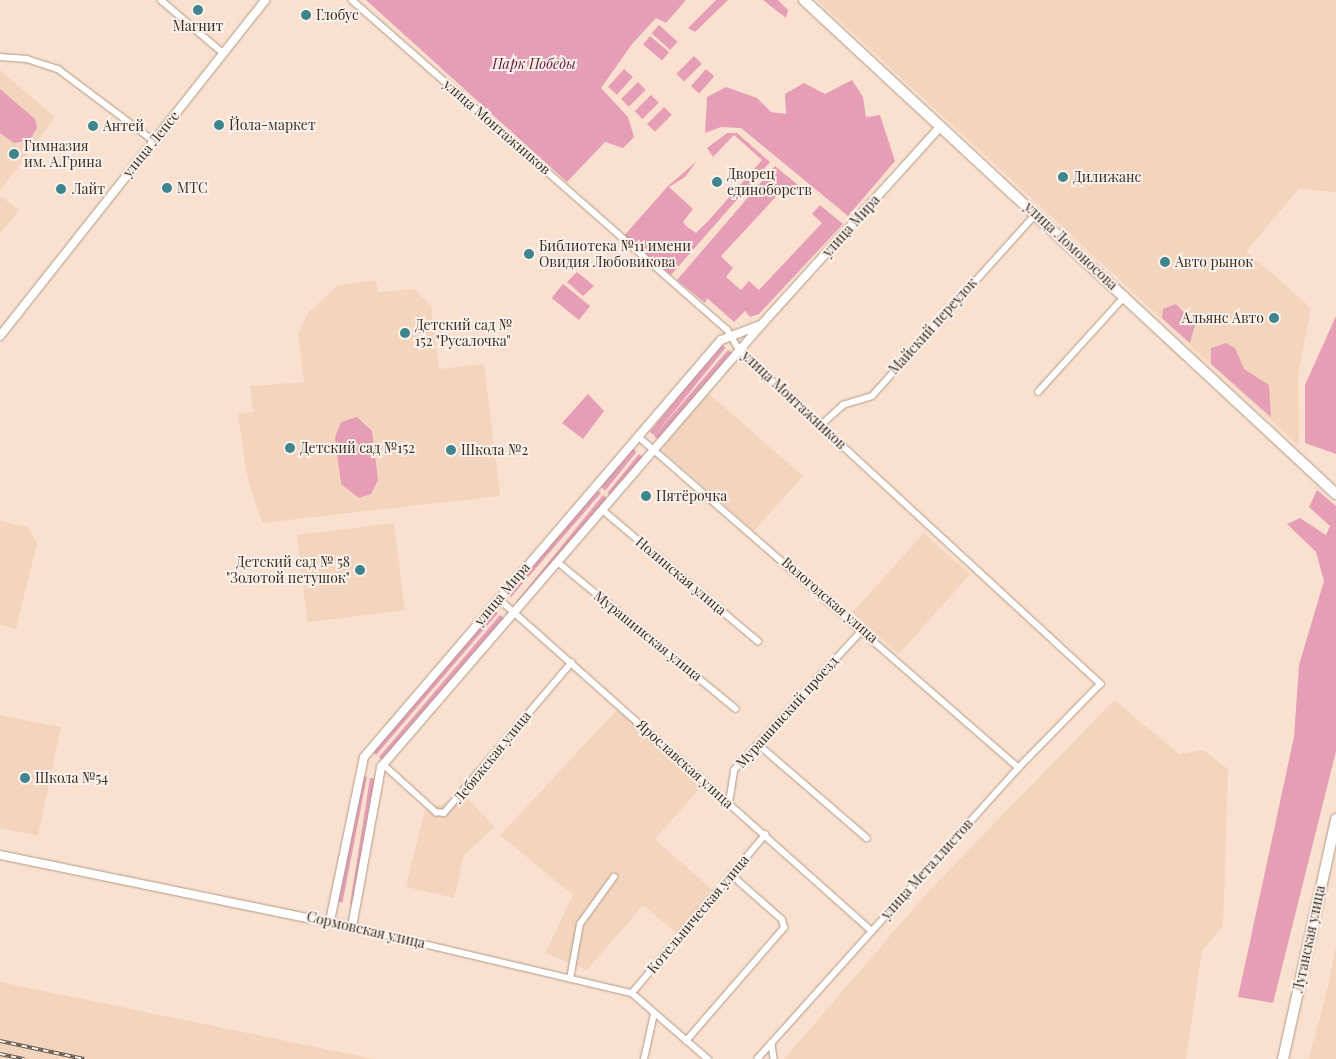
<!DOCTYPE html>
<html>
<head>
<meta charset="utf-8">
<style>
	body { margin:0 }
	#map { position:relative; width:1336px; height:1059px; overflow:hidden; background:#fae1cf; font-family:"Playfair Display",serif }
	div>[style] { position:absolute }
	.built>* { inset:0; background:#f3d5be; transform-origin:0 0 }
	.green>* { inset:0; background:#e59eb6; transform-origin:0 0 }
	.roads { filter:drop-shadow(0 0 1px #b09988) drop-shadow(0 0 1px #b09988) }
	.street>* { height:5.5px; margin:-2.75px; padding:0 2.75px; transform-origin:2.75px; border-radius:2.75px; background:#fff }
	.secondary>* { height:8px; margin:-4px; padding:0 4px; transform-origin:4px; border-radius:4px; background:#fff }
	.highway>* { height:10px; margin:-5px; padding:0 5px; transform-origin:5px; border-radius:5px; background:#fff }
	.rail>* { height:4px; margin-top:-2px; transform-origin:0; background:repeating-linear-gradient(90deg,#fbf1ea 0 5.5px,#695c52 0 11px); box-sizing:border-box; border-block:1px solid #695c52 }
	.dots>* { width:14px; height:14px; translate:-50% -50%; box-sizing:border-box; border:2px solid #fbf1ea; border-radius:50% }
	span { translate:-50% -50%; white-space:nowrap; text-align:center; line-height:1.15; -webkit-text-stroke:4px #fbf1ea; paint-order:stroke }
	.poi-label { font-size:14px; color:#382f28 }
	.left { translate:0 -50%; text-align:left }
	.right { translate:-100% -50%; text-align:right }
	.park-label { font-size:14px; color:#68163b; font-style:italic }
	.street-label { font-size:14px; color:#382f28 }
</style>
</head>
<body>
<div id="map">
	<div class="built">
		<i style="clip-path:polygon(817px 0,1336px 0,1336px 192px,1299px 189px,1246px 251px,1311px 308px,1298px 376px,1299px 446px)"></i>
		<i style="clip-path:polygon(0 70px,55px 117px,0 191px)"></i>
		<i style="clip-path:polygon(0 196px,19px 210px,0 234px)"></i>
		<i style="clip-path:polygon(376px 280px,378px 292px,414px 289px,431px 306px,439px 369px,484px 364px,500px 496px,262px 523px,247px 477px,238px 414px,253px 412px,250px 386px,304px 382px,298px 333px,308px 313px,338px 285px)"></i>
		<i style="clip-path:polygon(708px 393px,803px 476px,754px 531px,664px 452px,664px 444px)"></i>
		<i style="clip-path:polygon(0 521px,28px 527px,37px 544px,16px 629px,0 625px)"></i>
		<i style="left:394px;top:523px;width:88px;height:98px;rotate:83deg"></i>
		<i style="left:924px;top:533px;width:62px;height:107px;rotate:42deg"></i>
		<i style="clip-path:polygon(1114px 700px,1179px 754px,1203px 750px,1228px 769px,1223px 926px,1202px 951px,1186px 1059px,784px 1059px,928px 892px)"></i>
		<i style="clip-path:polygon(618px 709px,704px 784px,655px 839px,717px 894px,677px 934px,643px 905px,587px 970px,545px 953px,573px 895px,500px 835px)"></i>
		<i style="clip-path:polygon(0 715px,61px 727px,38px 836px,0 828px)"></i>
		<i style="clip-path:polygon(466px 797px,495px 827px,464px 855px,454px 898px,406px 887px,425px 810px)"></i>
		<i style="clip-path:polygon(1336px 946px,1336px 1059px,1309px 1059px,1328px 986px)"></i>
		<i style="clip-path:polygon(0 982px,374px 1059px,0 1059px)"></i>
	</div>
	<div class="green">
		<i style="clip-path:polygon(366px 0,686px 0,666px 23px,656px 18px,632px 44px,601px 88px,628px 117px,634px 137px,623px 148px,605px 142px,567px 182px)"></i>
		<i style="clip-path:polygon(716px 0,728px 0,695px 32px,688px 28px)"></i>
		<i style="clip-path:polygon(763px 0,778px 0,788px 10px,786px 18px)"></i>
		<i style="left:659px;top:25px;width:25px;height:11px;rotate:42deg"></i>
		<i style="left:650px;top:36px;width:25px;height:11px;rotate:40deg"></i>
		<i style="left:694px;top:56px;width:11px;height:25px;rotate:45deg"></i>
		<i style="left:624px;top:69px;width:12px;height:24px;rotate:42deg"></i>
		<i style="left:706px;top:69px;width:11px;height:23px;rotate:41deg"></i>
		<i style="clip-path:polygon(852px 80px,863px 97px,866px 117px,880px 115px,895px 161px,848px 216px,741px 128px,721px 127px,705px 133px,707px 97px,726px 87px,757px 98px,771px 112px,786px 114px,785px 94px,804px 83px,825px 94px)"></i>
		<i style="left:638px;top:82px;width:11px;height:24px;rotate:45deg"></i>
		<i style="clip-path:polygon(0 89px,35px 119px,37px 128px,29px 141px,14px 143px,0 133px)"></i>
		<i style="left:651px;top:95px;width:11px;height:23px;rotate:45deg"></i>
		<i style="left:664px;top:107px;width:11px;height:24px;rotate:45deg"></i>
		<i style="clip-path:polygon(727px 133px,737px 133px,770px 162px,671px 275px,623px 237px,668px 186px,697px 161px,685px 177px,669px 187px,693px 209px,683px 222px,686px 226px,696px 233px,710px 219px,762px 160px,734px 135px,713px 157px,707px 148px)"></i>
		<i style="clip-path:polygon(775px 166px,804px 190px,797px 197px,785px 187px,721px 256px,733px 268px,726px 277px,741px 290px,749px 281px,759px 290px,822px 223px,812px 214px,820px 205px,843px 224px,759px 314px,750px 317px,745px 311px,734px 322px,707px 298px,705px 303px,677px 280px)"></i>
		<i style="clip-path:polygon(577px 272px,594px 286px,583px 296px,567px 282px)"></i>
		<i style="left:563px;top:284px;width:35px;height:18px;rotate:39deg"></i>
		<i style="clip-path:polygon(1176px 304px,1195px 325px,1190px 343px,1162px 318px,1163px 309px)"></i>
		<i style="clip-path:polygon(1336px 316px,1336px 454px,1305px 443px,1305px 385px)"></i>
		<i style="clip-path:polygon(1226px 343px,1235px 348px,1244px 369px,1269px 385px,1271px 417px,1211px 364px,1211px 348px)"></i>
		<i style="left:721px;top:344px;width:6px;height:113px;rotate:39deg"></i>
		<i style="clip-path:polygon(728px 350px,732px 353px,724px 365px,659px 440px,654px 436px)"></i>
		<i style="clip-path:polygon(588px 394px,604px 411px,583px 439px,562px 423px)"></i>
		<i style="clip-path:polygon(357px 417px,372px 431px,378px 480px,371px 494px,359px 498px,341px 484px,335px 437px,341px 422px)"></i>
		<i style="left:632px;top:448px;width:6px;height:50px;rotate:39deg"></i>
		<i style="left:639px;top:454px;width:6px;height:50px;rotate:39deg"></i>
		<i style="clip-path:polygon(596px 489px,601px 493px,511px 597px,507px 594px)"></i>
		<i style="clip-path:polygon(1317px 490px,1336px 506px,1336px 751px,1273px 1003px,1238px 997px,1294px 737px,1299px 665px,1324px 581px,1316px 552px,1287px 524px,1300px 518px,1326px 535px,1330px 526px,1309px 507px)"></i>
		<i style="left:603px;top:495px;width:6px;height:138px;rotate:39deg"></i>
		<i style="clip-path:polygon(493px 609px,498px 613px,376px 755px,373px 752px)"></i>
		<i style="clip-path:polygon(500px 615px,504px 618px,382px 760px,379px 757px)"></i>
		<i style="left:362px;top:776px;width:5px;height:128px;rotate:11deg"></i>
		<i style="left:370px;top:778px;width:6px;height:128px;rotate:9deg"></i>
	</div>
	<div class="roads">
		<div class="street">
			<i style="left:161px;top:0;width:82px;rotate:40.5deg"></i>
			<i style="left:352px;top:0;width:499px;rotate:41.3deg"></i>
			<i style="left:727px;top:329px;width:26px;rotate:59deg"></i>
			<i style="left:740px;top:351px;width:491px;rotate:42.7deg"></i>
			<i style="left:1101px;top:684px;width:117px;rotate:134.3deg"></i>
			<i style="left:1019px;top:768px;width:391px;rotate:131.9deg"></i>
			<i style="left:0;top:57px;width:27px;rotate:4deg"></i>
			<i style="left:27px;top:59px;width:33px;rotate:18deg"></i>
			<i style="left:58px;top:69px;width:119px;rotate:36.8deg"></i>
			<i style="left:1038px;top:392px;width:130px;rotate:-47.8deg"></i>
			<i style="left:821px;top:425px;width:30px;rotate:-42deg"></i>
			<i style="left:843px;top:405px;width:30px;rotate:-17deg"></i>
			<i style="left:872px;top:396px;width:245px;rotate:-48deg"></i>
			<i style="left:638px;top:436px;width:505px;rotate:41.07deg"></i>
			<i style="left:604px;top:511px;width:202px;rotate:40.2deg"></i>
			<i style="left:559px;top:563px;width:229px;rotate:39.5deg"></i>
			<i style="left:498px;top:598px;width:501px;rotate:41.68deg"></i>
			<i style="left:758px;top:744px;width:144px;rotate:40.8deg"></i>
			<i style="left:383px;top:764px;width:72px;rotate:42.2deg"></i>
			<i style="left:436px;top:812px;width:8px;rotate:7deg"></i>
			<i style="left:444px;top:813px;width:197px;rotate:-49.7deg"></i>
			<i style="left:729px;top:803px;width:33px;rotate:-81deg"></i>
			<i style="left:734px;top:770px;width:191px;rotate:-47.5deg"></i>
			<i style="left:352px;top:927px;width:288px;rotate:13.3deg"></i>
			<i style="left:632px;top:993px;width:101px;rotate:41deg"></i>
			<i style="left:570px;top:979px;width:56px;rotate:-79.7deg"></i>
			<i style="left:580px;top:924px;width:58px;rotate:-54.1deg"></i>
			<i style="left:632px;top:993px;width:207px;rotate:-49.9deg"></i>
			<i style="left:686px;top:1041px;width:150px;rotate:-49.1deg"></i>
			<i style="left:784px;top:928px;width:8px;rotate:-104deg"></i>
			<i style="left:782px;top:920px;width:68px;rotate:-138.6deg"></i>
			<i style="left:772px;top:1043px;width:16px;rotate:83deg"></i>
			<i style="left:644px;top:1059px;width:46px;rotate:-77.5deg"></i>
		</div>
		<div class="secondary">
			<i style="left:0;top:336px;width:428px;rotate:-51.7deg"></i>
			<i style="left:0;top:855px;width:359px;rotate:11.6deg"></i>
			<i style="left:352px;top:927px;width:163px;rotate:-79.7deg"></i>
			<i style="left:381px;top:767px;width:584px;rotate:-49.3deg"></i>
			<i style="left:762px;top:324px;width:266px;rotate:-47.9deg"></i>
			<i style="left:330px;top:921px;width:167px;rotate:-78.3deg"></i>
			<i style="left:364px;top:757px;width:549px;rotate:-49.43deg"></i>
			<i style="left:721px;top:340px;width:40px;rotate:-21deg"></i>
		</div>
		<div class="highway">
			<i style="left:804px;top:0;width:726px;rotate:42.88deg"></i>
			<i style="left:1283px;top:1059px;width:246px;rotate:-77.5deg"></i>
		</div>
	</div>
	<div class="rail">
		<i style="left:0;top:1041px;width:86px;rotate:12.1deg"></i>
		<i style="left:0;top:1054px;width:25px;rotate:12deg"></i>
	</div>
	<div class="dots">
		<i style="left:198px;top:10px;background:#3e858e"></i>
		<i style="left:306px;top:15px;background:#3e858e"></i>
		<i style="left:219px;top:125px;background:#3e858e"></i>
		<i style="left:93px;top:126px;background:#3e858e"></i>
		<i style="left:14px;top:154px;background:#3e858e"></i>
		<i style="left:1063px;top:177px;background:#3e858e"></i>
		<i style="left:717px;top:182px;background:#3e858e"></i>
		<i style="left:167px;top:188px;background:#3e858e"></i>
		<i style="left:61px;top:189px;background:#3e858e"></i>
		<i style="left:529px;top:254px;background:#3e858e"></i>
		<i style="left:1165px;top:262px;background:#3e858e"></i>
		<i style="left:1274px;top:318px;background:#3e858e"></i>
		<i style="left:405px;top:333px;background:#3e858e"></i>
		<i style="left:290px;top:448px;background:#3e858e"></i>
		<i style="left:451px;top:450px;background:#3e858e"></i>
		<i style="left:646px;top:496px;background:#3e858e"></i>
		<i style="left:360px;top:570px;background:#3e858e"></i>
		<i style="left:25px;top:778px;background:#3e858e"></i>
	</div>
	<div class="poi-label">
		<span class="left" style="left:316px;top:15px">Глобус</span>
		<span style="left:198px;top:26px">Магнит</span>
		<span class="left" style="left:229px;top:125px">Йола-маркет</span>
		<span class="left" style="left:103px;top:126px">Антей</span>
		<span class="left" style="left:24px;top:154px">Гимназия<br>им. А.Грина</span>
		<span class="left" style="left:727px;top:182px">Дворец<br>единоборств</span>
		<span class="left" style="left:1073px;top:177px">Дилижанс</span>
		<span class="left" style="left:177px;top:188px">МТС</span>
		<span class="left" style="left:72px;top:189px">Лайт</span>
		<span class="left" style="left:539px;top:254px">Библиотека №11 имени<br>Овидия Любовикова</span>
		<span class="left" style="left:1175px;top:262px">Авто рынок</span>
		<span class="right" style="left:1264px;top:318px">Альянс Авто</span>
		<span class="left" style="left:415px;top:333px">Детский сад №<br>152 "Русалочка"</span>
		<span class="left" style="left:300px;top:448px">Детский сад №152</span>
		<span class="left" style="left:461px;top:450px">Школа №2</span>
		<span class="left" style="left:656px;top:496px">Пятёрочка</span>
		<span class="right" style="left:350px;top:570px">Детский сад № 58<br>"Золотой петушок"</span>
		<span class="left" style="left:35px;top:778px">Школа №54</span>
	</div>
	<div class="park-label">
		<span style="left:534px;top:64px">Парк Победы</span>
	</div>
	<div class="street-label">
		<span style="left:497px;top:127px;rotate:41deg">улица Монтажников</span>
		<span style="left:151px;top:144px;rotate:-51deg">улица Лепсе</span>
		<span style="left:851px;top:226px;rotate:-48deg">улица Мира</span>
		<span style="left:1071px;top:246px;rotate:43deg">улица Ломоносова</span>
		<span style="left:933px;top:326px;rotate:-48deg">Майский переулок</span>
		<span style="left:794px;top:400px;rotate:43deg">улица Монтажников</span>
		<span style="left:681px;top:576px;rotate:40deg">Нолинская улица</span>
		<span style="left:502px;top:594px;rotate:-50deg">улица Мира</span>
		<span style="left:830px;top:600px;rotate:41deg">Вологодская улица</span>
		<span style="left:648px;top:636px;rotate:39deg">Мурашинская улица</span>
		<span style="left:787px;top:712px;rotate:-48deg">Мурашинский проезд</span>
		<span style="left:492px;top:757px;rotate:-51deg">Лебяжская улица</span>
		<span style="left:685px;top:764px;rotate:42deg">Ярославская улица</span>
		<span style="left:927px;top:869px;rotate:-48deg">улица Металлистов</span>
		<span style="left:698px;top:914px;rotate:-50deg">Котельническая улица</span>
		<span style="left:366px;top:930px;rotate:13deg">Сормовская улица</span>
		<span style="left:1309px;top:939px;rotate:-78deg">Луганская улица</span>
	</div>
</div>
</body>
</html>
